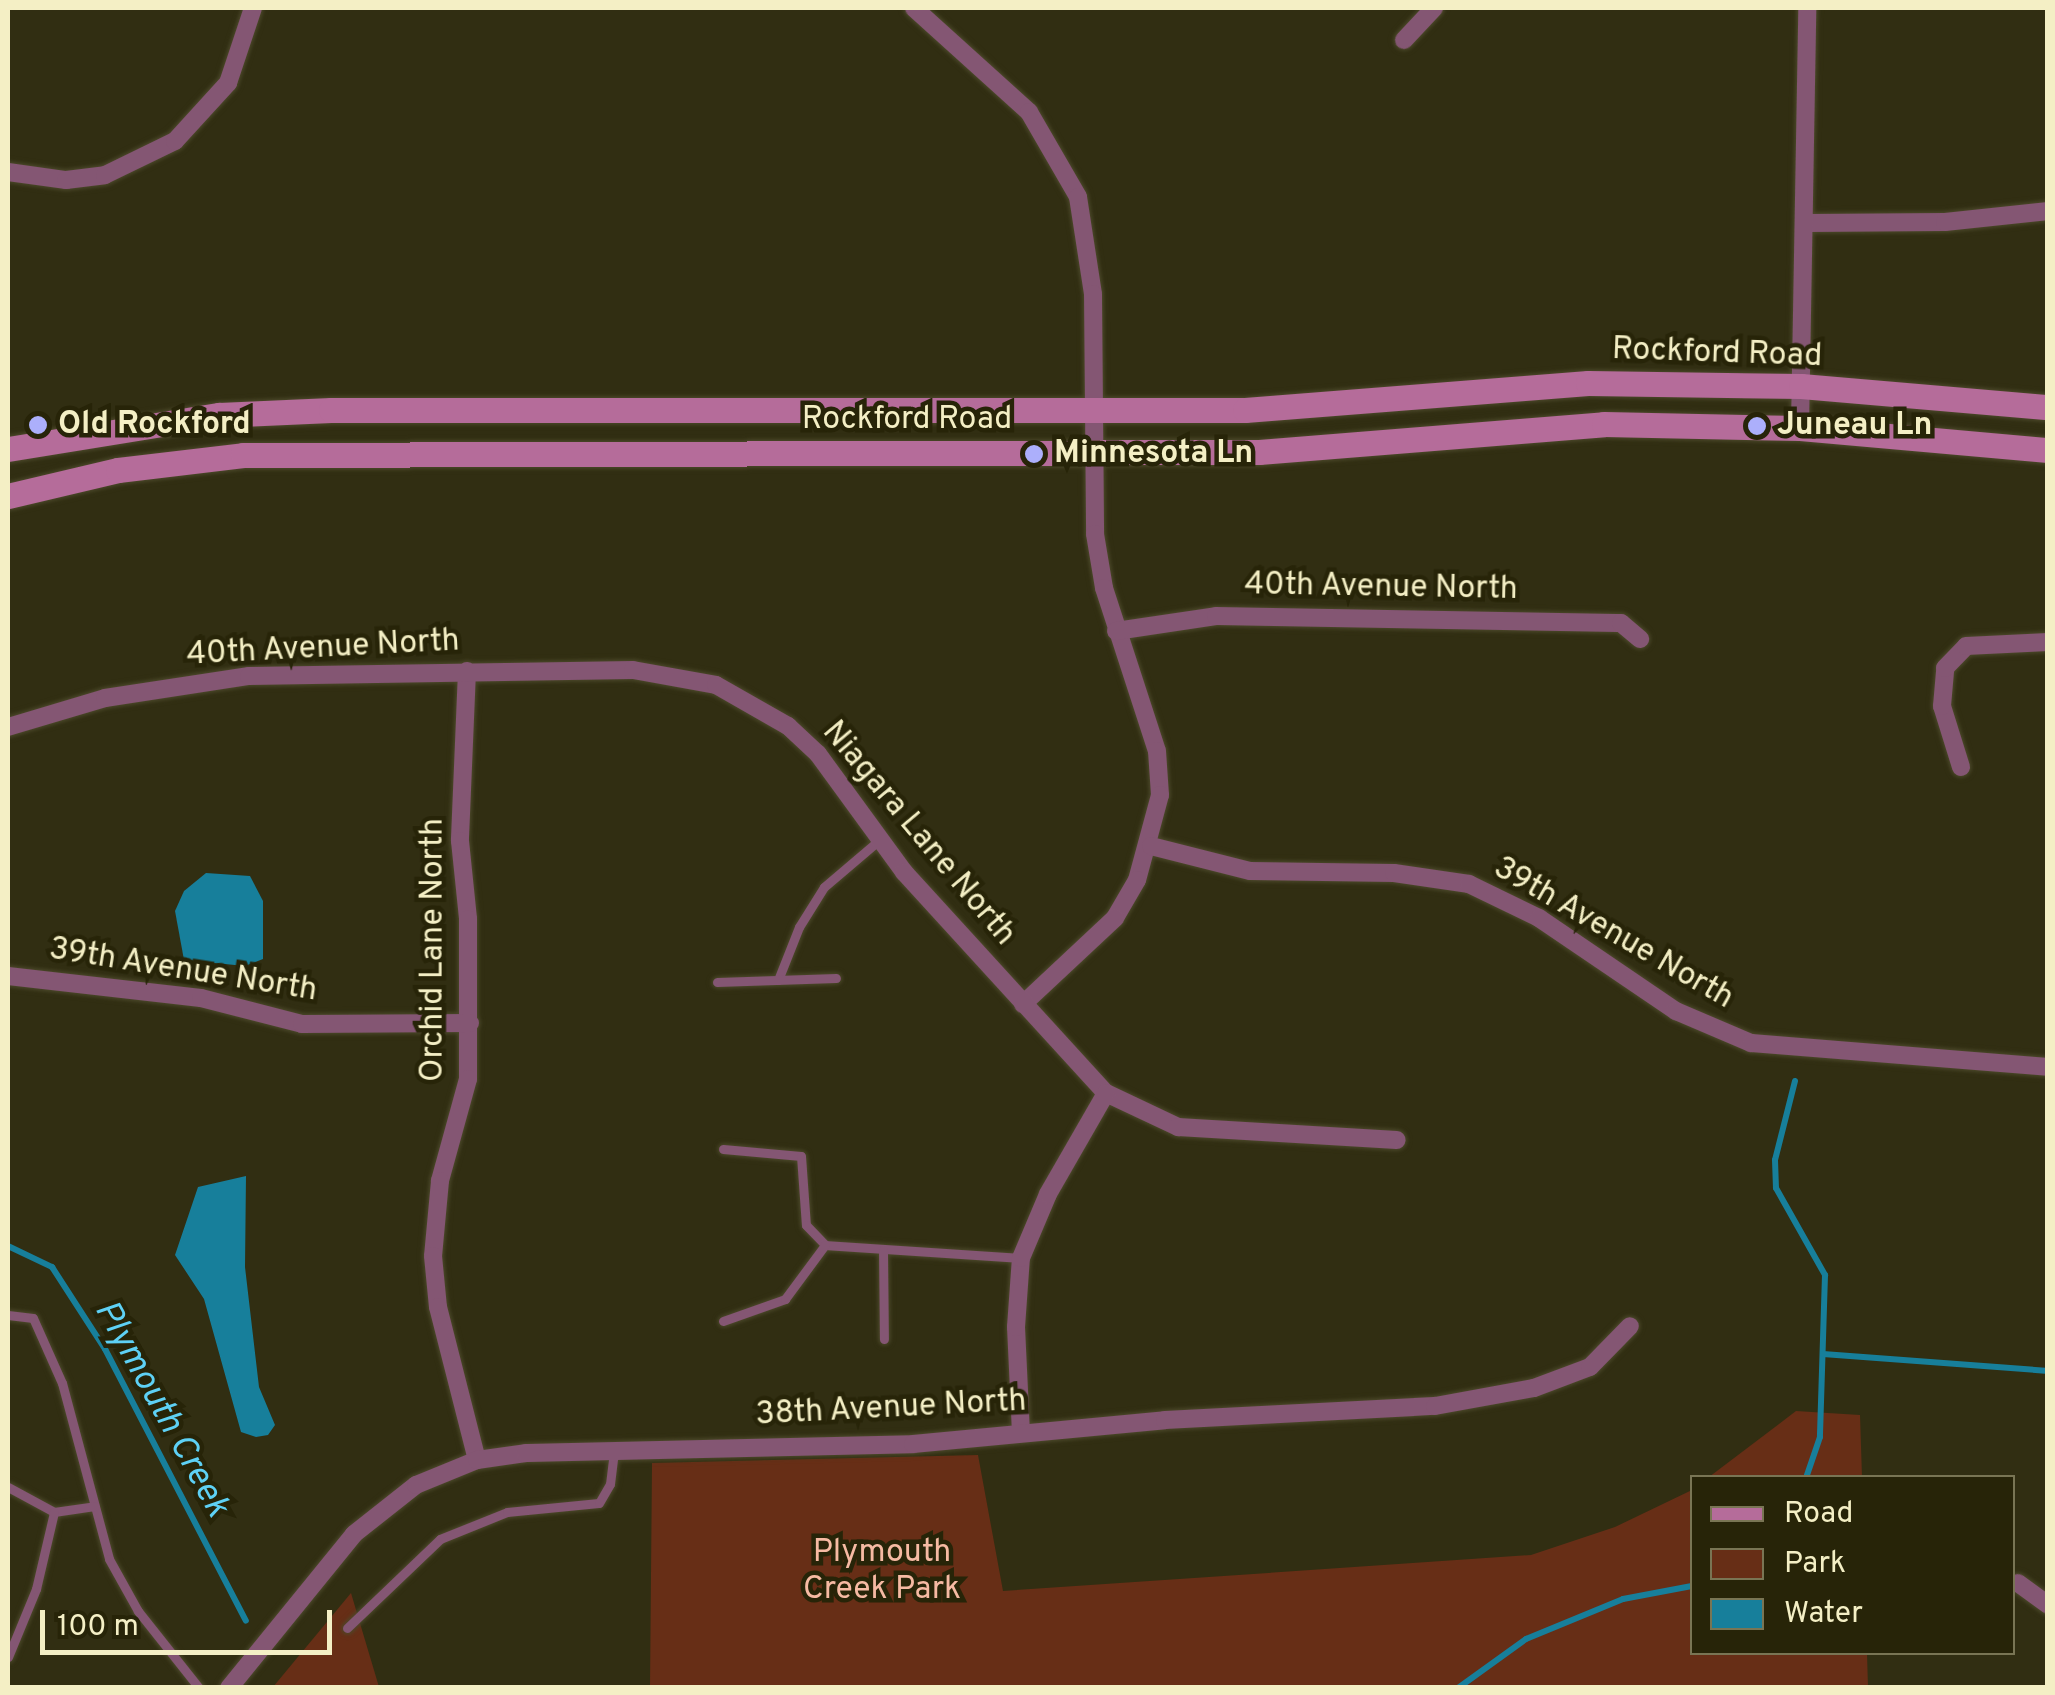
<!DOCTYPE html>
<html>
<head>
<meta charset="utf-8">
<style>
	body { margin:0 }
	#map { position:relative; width:2055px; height:1695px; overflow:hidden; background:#312e12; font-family:Overpass,sans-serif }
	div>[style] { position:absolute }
	.green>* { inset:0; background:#672e16 }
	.water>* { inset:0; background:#177f9b }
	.stream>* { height:6px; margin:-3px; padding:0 3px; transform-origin:3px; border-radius:3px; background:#177f9b }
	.roads { filter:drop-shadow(0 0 2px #4c492b) drop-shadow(0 0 2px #4c492b) }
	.service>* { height:9px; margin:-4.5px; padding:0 4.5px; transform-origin:4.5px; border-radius:4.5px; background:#845673 }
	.minor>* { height:18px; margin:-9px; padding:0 9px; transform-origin:9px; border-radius:9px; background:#845673 }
	.secondary>* { height:25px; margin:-12.5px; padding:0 12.5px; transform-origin:12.5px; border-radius:12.5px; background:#b56c9a }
	.dots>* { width:28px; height:28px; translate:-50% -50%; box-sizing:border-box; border:5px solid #272408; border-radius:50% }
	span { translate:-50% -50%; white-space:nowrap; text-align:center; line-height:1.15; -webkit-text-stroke:9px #272408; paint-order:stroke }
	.street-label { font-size:32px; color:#f4efc5 }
	.poi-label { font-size:32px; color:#f4efc5; font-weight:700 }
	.left { translate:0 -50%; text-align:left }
	.park-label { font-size:32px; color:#f6baa3 }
	.water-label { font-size:35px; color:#5ed1f5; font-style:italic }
	.frame { position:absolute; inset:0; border:10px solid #f4efc5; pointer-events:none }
	.legend { position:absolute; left:1690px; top:1475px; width:325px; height:180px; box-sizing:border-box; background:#272408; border:2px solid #797554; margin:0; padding:12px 18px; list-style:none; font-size:30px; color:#f4efc5 }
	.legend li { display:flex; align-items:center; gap:20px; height:50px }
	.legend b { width:50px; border:2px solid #797554 }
	.scale { position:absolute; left:40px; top:1610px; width:292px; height:45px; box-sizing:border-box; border:5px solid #f4efc5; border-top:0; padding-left:12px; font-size:30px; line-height:35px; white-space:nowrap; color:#f4efc5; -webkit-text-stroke:8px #272408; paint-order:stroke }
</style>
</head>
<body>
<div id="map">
	<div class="green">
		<i style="clip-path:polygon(1796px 1411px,1860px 1415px,1862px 1477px,1709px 1477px)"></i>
		<i style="clip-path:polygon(978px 1455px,1003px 1591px,1531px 1555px,1615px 1527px,1692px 1490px,1692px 1652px,1867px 1653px,1868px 1687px,650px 1687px,652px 1463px)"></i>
		<i style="clip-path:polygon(351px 1593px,379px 1687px,273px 1687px)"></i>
	</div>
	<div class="water">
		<i style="clip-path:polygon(206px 873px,250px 876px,263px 901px,263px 959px,245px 966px,184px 960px,175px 911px,184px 891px)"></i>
		<i style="clip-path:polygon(246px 1176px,245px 1267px,259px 1387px,275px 1425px,268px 1435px,256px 1437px,241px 1432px,204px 1299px,175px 1255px,198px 1187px)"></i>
	</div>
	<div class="stream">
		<i style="left:1795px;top:1081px;width:81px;rotate:104.2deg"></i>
		<i style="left:1775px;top:1160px;width:28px;rotate:88deg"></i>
		<i style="left:1776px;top:1188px;width:100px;rotate:60.6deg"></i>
		<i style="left:1825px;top:1275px;width:162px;rotate:91.8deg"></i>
		<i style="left:1820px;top:1437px;width:43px;rotate:108.9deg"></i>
		<i style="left:8px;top:1246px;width:49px;rotate:25.5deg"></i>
		<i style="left:52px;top:1267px;width:98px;rotate:57.1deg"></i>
		<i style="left:105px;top:1349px;width:306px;rotate:62.6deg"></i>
		<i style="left:1823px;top:1354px;width:226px;rotate:4.3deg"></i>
		<i style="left:1458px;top:1688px;width:84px;rotate:-35.8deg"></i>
		<i style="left:1526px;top:1639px;width:105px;rotate:-22.4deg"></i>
		<i style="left:1623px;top:1599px;width:70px;rotate:-10.7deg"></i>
	</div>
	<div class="roads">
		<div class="service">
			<i style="left:778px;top:980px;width:57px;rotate:-68.4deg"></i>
			<i style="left:799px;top:927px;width:47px;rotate:-58deg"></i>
			<i style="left:824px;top:887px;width:71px;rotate:-40.4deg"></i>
			<i style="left:717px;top:982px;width:119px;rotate:-1.9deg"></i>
			<i style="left:723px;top:1149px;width:78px;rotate:5.1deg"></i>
			<i style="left:801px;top:1156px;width:69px;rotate:85.9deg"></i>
			<i style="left:806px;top:1225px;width:28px;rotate:46deg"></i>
			<i style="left:825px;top:1245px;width:196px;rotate:3.8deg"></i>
			<i style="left:883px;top:1250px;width:89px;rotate:89.4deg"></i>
			<i style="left:8px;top:1315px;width:25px;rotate:7deg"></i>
			<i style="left:33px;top:1318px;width:71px;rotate:66deg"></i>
			<i style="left:62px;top:1383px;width:182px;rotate:75deg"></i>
			<i style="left:109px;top:1559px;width:60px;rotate:60.9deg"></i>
			<i style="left:138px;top:1611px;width:98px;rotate:51.6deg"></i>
			<i style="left:723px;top:1321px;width:66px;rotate:-19.5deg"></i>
			<i style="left:785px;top:1299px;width:67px;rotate:-53.5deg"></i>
			<i style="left:8px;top:1487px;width:52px;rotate:28.5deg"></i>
			<i style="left:54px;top:1512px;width:41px;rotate:-8.3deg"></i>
			<i style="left:347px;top:1628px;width:129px;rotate:-43.7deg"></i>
			<i style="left:440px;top:1539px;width:72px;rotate:-21.9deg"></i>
			<i style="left:507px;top:1512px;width:92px;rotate:-5.6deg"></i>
			<i style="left:599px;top:1503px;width:22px;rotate:-60deg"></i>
			<i style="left:610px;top:1484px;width:33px;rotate:-83deg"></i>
			<i style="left:8px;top:1657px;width:74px;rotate:-67.6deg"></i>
			<i style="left:36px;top:1589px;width:79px;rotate:-76.8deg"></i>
		</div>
		<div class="minor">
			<i style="left:914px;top:8px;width:155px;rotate:42.1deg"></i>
			<i style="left:1029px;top:112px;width:98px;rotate:60deg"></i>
			<i style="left:1078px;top:197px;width:98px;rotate:81.2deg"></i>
			<i style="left:1093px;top:294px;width:240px;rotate:89.5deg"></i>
			<i style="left:1095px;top:534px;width:55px;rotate:80.5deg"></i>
			<i style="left:1104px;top:588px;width:171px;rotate:72deg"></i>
			<i style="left:1157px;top:751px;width:44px;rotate:86.1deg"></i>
			<i style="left:1160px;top:795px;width:88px;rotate:105.1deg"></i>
			<i style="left:1137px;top:880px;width:44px;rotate:120.1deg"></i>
			<i style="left:1115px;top:918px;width:126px;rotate:136.9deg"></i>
			<i style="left:1404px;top:40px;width:44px;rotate:-46.8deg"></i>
			<i style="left:8px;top:172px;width:59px;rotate:7.9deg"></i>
			<i style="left:66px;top:180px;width:39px;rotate:-7deg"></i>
			<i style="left:105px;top:175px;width:78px;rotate:-25.9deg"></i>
			<i style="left:175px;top:141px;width:79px;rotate:-47.6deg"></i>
			<i style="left:228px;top:83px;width:79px;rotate:-71.6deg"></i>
			<i style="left:1808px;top:223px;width:137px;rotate:-0.4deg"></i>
			<i style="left:1945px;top:222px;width:104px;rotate:-6.1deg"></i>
			<i style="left:1800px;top:428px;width:420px;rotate:-89deg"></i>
			<i style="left:1116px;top:631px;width:101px;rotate:-8.5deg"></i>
			<i style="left:1216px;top:616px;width:405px;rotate:1deg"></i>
			<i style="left:1621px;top:623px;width:25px;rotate:40deg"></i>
			<i style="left:467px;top:671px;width:170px;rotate:92.4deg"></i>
			<i style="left:460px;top:841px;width:78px;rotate:84.1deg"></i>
			<i style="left:468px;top:919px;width:160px;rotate:90deg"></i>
			<i style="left:468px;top:1079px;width:106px;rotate:105.4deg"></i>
			<i style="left:440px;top:1181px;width:75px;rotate:95.3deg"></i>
			<i style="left:433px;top:1256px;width:51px;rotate:84.4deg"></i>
			<i style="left:438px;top:1307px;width:158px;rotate:75.7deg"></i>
			<i style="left:8px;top:727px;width:101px;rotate:-16.6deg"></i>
			<i style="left:105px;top:698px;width:146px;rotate:-8.7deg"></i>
			<i style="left:249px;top:676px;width:384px;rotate:-0.9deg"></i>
			<i style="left:633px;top:670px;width:84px;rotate:10.2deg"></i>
			<i style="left:716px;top:685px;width:83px;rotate:29.7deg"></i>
			<i style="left:788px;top:726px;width:41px;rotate:43deg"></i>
			<i style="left:818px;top:754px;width:146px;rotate:53.9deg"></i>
			<i style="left:904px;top:872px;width:299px;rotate:47.6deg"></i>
			<i style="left:1106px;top:1093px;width:80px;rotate:25.3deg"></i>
			<i style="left:1178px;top:1127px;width:219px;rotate:3.4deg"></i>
			<i style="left:1961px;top:767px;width:64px;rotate:-107.3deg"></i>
			<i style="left:1942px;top:706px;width:38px;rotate:-85deg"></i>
			<i style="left:1945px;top:668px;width:30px;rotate:-46deg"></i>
			<i style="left:1966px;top:646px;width:82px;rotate:-2.8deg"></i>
			<i style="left:1151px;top:846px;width:102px;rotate:14.2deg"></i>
			<i style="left:1250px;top:871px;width:144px;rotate:0.8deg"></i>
			<i style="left:1394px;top:873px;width:76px;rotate:8.3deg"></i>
			<i style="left:1469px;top:884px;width:78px;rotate:25.9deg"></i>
			<i style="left:1539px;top:918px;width:166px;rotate:34.2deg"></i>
			<i style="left:1676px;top:1011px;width:82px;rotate:23.1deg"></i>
			<i style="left:1751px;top:1043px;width:298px;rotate:4.6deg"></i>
			<i style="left:8px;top:976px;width:194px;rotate:6.5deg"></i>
			<i style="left:201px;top:998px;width:104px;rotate:14.4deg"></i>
			<i style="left:302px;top:1024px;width:168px;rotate:-0.3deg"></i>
			<i style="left:1021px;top:1433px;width:106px;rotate:-92.7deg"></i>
			<i style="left:1016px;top:1327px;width:69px;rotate:-85.9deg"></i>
			<i style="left:1021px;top:1258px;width:69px;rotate:-67.1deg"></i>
			<i style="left:1048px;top:1194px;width:116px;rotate:-60.1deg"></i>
			<i style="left:2018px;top:1583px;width:37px;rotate:36deg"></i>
			<i style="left:229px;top:1688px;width:198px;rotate:-50.9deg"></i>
			<i style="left:354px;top:1534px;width:79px;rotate:-38.3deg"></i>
			<i style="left:416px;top:1485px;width:66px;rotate:-22.3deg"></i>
			<i style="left:477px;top:1460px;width:49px;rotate:-8.1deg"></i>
			<i style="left:526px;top:1453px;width:387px;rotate:-1.3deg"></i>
			<i style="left:913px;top:1444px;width:253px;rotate:-5.4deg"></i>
			<i style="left:1165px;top:1420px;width:270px;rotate:-3deg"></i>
			<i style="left:1435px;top:1406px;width:101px;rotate:-10.3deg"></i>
			<i style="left:1534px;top:1388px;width:60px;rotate:-20.6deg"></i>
			<i style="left:1590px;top:1367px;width:57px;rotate:-45.7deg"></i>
		</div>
		<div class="secondary">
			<i style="left:8px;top:449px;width:214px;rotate:-9.2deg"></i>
			<i style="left:219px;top:415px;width:112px;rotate:-2.6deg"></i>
			<i style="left:331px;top:410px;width:914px"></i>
			<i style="left:1245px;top:410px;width:344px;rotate:-4.5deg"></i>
			<i style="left:1588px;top:383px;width:213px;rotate:0.8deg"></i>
			<i style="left:1801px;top:386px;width:248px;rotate:4.9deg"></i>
			<i style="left:8px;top:496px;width:113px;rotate:-13.3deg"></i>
			<i style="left:118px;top:470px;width:126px;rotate:-6.8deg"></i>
			<i style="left:243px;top:455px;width:1016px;rotate:-0.17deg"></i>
			<i style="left:1259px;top:452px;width:346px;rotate:-4.6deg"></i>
			<i style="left:1604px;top:424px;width:196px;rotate:1.2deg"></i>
			<i style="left:1800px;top:428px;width:249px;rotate:5.1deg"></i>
		</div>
	</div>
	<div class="dots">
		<i style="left:38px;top:425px;background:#acaffb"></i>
		<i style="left:1757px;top:426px;background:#acaffb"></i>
		<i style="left:1034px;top:454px;background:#acaffb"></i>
	</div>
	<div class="street-label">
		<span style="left:1717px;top:354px;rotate:2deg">Rockford Road</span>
		<span style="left:907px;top:420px">Rockford Road</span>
		<span style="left:1381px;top:588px;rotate:1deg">40th Avenue North</span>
		<span style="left:323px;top:649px;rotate:-3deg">40th Avenue North</span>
		<span style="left:918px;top:834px;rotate:50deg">Niagara Lane North</span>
		<span style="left:1613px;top:934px;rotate:30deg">39th Avenue North</span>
		<span style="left:434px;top:950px;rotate:-90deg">Orchid Lane North</span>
		<span style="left:183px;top:971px;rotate:9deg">39th Avenue North</span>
		<span style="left:891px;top:1409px;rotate:-3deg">38th Avenue North</span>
	</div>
	<div class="poi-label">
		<span class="left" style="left:58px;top:425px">Old Rockford</span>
		<span class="left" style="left:1777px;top:426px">Juneau Ln</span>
		<span class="left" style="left:1054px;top:454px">Minnesota Ln</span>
	</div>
	<div class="park-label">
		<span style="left:882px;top:1572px">Plymouth<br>Creek Park</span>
	</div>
	<div class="water-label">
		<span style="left:161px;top:1409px;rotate:61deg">Plymouth Creek</span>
	</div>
	<div class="frame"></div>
	<ul class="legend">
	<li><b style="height:12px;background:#b56c9a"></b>Road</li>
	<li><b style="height:28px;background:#672e16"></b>Park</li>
	<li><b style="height:28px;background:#177f9b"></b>Water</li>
	</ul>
	<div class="scale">100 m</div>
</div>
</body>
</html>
